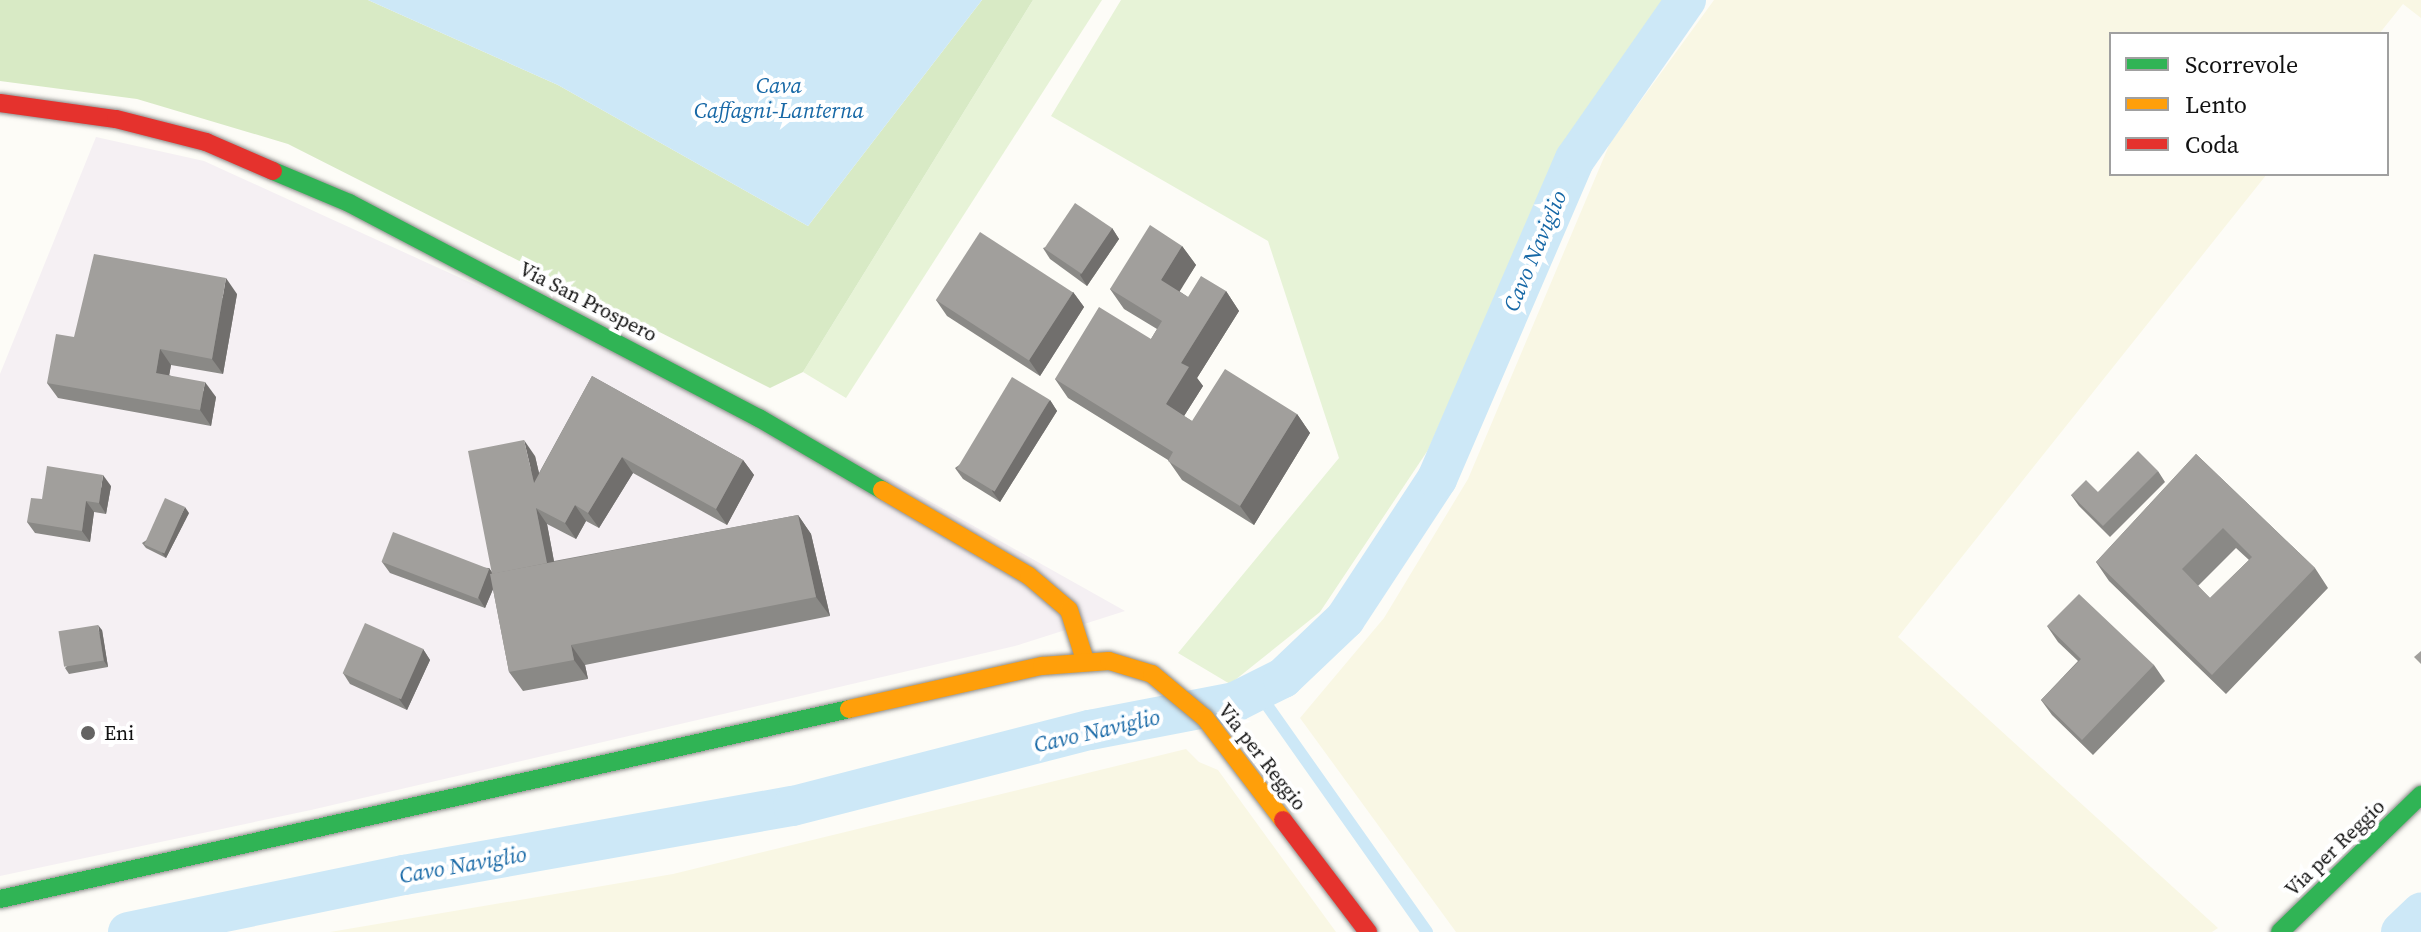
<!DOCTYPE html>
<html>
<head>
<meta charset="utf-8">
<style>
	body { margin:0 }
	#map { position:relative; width:2421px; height:932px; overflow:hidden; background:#fdfcf7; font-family:"Source Serif 4",serif }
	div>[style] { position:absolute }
	.industrial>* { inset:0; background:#f5f0f3 }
	.farmland>* { inset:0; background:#f9f7e4 }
	.green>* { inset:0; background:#e7f3d7 }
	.forest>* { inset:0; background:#d8eac5 }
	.water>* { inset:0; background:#cde8f7 }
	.stream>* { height:12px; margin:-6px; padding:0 6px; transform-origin:6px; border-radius:6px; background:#cde8f7 }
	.canal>* { height:40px; margin:-20px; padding:0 20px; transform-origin:20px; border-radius:20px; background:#cde8f7 }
	.roads { filter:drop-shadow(0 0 2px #8e8d8b) drop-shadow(0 0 2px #8e8d8b) }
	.fast>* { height:18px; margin:-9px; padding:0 9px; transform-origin:9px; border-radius:9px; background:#30b455 }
	.slow>* { height:18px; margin:-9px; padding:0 9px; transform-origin:9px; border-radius:9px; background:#ff9f0a }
	.jam>* { height:18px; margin:-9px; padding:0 9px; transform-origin:9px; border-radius:9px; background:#e5322d }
	.wall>* { inset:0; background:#8a8986 }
	.shaded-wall>* { inset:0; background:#716f6d }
	.building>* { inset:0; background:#a19f9c; transform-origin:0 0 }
	.dots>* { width:22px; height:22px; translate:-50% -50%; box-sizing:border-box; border:4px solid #fff; border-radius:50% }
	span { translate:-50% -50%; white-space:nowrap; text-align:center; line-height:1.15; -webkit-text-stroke:8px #fff; paint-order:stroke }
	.street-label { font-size:20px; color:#111 }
	.poi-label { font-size:20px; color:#111 }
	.left { translate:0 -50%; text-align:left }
	.water-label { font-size:22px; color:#1768a6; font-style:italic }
	.legend { position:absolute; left:2109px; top:32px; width:280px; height:144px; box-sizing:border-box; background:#fff; border:2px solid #a0a0a0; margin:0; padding:10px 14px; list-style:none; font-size:24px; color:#111 }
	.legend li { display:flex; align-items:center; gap:16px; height:40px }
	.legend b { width:40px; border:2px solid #a0a0a0 }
</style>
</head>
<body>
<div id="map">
	<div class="industrial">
		<i style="clip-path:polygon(96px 137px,204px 161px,842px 452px,1125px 611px,1015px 646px,311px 810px,0 876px,0 374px)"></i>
	</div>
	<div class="farmland">
		<i style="clip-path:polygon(1714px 0,2421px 0,2421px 18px,2403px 4px,2379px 34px,2111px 34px,2111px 174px,2267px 174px,1898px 637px,2218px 928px,2212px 932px,1456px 932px,1300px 718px,1384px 618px,1468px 479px,1610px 143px)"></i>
		<i style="clip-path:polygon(1186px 749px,1199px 762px,1218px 770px,1336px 932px,330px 932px,673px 874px)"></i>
	</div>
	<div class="green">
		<i style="clip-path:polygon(1033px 0,1102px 0,846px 398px,803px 372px)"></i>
		<i style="clip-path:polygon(1121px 0,1667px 0,1560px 151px,1428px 450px,1320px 612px,1230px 684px,1178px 653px,1339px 458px,1268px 241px,1051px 116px)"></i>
	</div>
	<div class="forest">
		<i style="clip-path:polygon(0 0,368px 0,558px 85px,808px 226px,982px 0,1033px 0,803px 372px,770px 388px,288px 144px,137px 99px,0 81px)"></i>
	</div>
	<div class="water">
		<i style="clip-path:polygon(368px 0,982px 0,808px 226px,558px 85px)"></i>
	</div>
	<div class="stream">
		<i style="left:1257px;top:691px;width:295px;rotate:54.8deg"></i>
	</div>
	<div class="canal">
		<i style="left:128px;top:932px;width:282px;rotate:-11.7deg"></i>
		<i style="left:404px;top:875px;width:395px;rotate:-10.1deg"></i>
		<i style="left:793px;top:806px;width:307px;rotate:-14.4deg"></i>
		<i style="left:1090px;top:730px;width:148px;rotate:-10.9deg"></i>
		<i style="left:1235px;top:702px;width:54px;rotate:-26.6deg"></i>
		<i style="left:1283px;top:678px;width:86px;rotate:-43.6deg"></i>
		<i style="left:1345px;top:619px;width:168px;rotate:-56.7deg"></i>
		<i style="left:1437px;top:479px;width:348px;rotate:-66.7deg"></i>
		<i style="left:1575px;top:159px;width:194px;rotate:-55.1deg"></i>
		<i style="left:2401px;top:932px;width:28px;rotate:-44deg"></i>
	</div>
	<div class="roads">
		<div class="fast">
			<i style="left:273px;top:171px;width:82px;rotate:22.8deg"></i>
			<i style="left:349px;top:203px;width:463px;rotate:27.7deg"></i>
			<i style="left:759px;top:418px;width:143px;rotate:30.3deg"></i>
			<i style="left:0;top:899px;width:870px;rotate:-12.61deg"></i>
			<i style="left:2280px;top:932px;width:197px;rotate:-44.2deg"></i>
		</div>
		<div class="slow">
			<i style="left:882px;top:490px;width:170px;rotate:30.3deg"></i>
			<i style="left:1029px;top:576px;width:52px;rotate:40.4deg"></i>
			<i style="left:1069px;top:610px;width:52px;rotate:72.3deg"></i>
			<i style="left:849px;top:709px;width:198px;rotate:-12.6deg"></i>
			<i style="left:1042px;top:666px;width:67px;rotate:-4.3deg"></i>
			<i style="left:1109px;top:661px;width:45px;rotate:16.8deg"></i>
			<i style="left:1152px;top:674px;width:69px;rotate:39.7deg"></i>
			<i style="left:1205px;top:718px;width:128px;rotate:52.6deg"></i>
		</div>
		<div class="jam">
			<i style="left:0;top:103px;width:117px;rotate:7.9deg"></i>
			<i style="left:116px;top:119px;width:93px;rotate:14.3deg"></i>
			<i style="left:206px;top:142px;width:73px;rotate:23.4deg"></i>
			<i style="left:1283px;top:820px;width:141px;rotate:52.8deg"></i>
		</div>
	</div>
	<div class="wall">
		<i style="clip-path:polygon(1112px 228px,1119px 239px,1087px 286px,1050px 259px,1043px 248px)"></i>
		<i style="clip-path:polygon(1182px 246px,1196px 265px,1179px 291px,1188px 297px,1226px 291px,1239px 311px,1197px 378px,1203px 386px,1184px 416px,1192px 421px,1297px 414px,1310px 433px,1254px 525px,1182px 480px,1168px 460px,1068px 398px,1055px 379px,1151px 339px,1157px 329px,1124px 309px,1110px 289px)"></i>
		<i style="clip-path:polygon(1073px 292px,1084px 307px,1040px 376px,947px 316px,936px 300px)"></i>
		<i style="clip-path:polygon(237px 294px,223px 374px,171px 365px,169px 375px,216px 397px,211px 426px,58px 398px,47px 383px,74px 337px)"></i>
		<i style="clip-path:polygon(592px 376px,743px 460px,754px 475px,727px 525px,633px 473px,599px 528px,586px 521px,576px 539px,547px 524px,554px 561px,798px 515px,811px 534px,830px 616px,585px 665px,588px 679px,523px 691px,509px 672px,493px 589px,485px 608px,390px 573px,382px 562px,489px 568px,492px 572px,535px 456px,539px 473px)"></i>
		<i style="clip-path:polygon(1050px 400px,1057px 411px,1000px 502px,963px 479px,955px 468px)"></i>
		<i style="clip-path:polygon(evenodd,2196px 454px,2315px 568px,2328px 588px,2226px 694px,2109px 581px,2096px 562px,2196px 454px,2236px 548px,2249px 560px,2210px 598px,2198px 586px,2236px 548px)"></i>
		<i style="clip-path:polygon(2158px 471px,2165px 482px,2110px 537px,2079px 506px,2071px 495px,2098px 492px)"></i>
		<i style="clip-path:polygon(111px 486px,106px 514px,94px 512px,90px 542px,35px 533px,27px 522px,42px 499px)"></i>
		<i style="clip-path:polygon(189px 513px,166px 558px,146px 548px,142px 543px)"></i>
		<i style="clip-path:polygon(2047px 626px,2154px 665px,2165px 681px,2093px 755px,2052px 715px,2041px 700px,2078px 661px,2058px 642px)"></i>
		<i style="clip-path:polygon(102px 630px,108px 667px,69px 674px,65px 668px)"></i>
		<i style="clip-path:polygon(423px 649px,430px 660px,407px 710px,350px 684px,343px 673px)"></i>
	</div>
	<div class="shaded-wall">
		<i style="clip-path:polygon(1112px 228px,1119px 239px,1087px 286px,1080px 275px)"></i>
		<i style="clip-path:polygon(1182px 246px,1196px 265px,1175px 299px,1161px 280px)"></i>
		<i style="clip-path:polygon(226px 278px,237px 294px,223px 374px,212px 359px)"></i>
		<i style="clip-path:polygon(1226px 291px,1239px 311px,1197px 378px,1203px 386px,1179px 424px,1166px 404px,1181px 363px)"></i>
		<i style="clip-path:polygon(1073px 292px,1084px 307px,1040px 376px,1029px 360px)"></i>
		<i style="clip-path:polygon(160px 349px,171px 365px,167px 388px,156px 373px)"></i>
		<i style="clip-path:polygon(205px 382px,216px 397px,211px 426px,200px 410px)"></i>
		<i style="clip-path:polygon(1050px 400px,1057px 411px,1000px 502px,992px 491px)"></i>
		<i style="clip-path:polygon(1297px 414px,1310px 433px,1254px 525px,1240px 506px)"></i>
		<i style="clip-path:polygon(524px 440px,535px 456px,545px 499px,534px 483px)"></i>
		<i style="clip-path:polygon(622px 457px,633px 473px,599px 528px,588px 513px)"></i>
		<i style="clip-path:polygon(743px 460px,754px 475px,727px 525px,716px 509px)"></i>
		<i style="clip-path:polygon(103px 475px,111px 486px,106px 514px,99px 503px)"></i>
		<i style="clip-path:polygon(86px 501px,94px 512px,90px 542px,82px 531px)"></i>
		<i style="clip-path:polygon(575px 505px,586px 521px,576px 539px,565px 523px)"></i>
		<i style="clip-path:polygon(185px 507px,189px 513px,166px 558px,162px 553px)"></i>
		<i style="clip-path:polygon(536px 508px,547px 524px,558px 583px,547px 567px)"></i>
		<i style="clip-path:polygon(798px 515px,811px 534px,830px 616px,816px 597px)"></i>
		<i style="clip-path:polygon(489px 568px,495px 577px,496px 582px,485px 608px,478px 597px)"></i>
		<i style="clip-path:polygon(98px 625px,102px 630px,108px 667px,104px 661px)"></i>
		<i style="clip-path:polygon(571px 645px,585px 665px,588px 679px,574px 660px)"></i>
		<i style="clip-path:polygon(423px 649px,430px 660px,407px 710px,399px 699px)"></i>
	</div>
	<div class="building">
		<i style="left:1075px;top:203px;width:45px;height:55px;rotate:34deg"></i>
		<i style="clip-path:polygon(1150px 225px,1182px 246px,1161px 280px,1188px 297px,1201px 276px,1226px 291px,1181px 363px,1189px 367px,1166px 404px,1192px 421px,1225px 369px,1297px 414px,1240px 506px,1168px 461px,1173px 452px,1055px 379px,1099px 307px,1151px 339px,1162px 321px,1110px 289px)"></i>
		<i style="left:980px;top:232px;width:111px;height:81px;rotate:33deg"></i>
		<i style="clip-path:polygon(94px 254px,226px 278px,212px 359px,160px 349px,156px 373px,205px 382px,200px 410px,47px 383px,56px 334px,74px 337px)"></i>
		<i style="clip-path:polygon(592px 376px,743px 460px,716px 509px,622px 457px,588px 513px,575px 505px,565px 523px,536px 508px,547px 563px,492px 574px,468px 451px,524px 440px,534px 483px)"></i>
		<i style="left:1012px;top:377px;width:44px;height:107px;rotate:31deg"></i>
		<i style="clip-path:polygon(2138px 451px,2158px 471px,2103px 526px,2071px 495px,2086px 480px,2098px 492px)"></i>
		<i style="clip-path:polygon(evenodd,2196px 454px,2315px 568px,2212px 675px,2096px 562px,2196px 454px,2223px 528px,2252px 557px,2210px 598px,2182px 569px,2223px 528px)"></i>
		<i style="clip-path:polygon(47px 466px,103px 475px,99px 503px,86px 501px,82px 531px,27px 522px,31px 498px,42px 499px)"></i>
		<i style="left:165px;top:498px;width:22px;height:51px;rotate:24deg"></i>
		<i style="clip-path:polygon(798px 515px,816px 597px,571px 645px,574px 660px,509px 672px,490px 574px)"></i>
		<i style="left:393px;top:532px;width:103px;height:32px;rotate:21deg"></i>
		<i style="clip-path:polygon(2079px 594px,2154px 665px,2082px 740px,2041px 700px,2081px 659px,2047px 626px)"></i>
		<i style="left:365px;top:623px;width:64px;height:55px;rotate:24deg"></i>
		<i style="left:98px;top:625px;width:36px;height:40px;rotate:81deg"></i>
		<i style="clip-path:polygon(2421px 651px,2421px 664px,2414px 657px)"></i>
	</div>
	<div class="dots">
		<i style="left:88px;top:733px;background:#646362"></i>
	</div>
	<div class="street-label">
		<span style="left:588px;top:302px;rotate:27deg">Via San Prospero</span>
		<span style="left:1262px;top:757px;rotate:52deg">Via per Reggio</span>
		<span style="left:2335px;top:848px;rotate:-44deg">Via per Reggio</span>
	</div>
	<div class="poi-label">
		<span class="left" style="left:104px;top:733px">Eni</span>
	</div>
	<div class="water-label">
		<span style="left:779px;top:98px">Cava<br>Caffagni-Lanterna</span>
		<span style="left:1535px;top:251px;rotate:-67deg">Cavo Naviglio</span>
		<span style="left:1097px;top:731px;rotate:-13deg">Cavo Naviglio</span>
		<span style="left:463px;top:865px;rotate:-10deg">Cavo Naviglio</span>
	</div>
	<ul class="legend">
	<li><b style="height:10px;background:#30b455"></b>Scorrevole</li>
	<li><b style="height:10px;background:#ff9f0a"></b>Lento</li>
	<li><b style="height:10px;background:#e5322d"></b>Coda</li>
	</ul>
</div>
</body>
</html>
